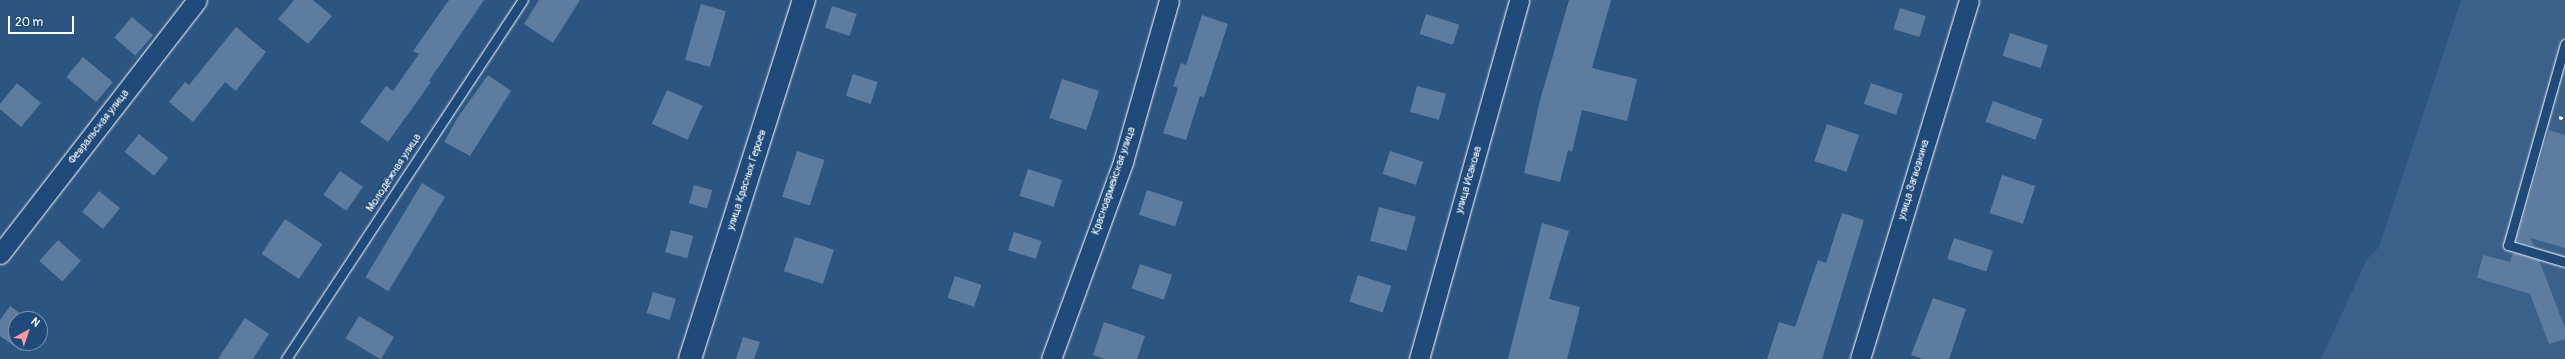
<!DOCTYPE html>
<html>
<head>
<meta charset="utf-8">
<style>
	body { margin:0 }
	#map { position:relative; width:2565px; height:359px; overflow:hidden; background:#2c5582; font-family:Pangolin,sans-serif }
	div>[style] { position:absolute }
	.built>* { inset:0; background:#3b618b }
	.building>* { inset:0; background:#5e7c9f; transform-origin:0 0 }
	.path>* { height:2.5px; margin-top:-1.25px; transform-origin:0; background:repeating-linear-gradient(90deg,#fff 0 4px,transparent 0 7px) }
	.roads { filter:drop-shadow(0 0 1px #fff) drop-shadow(0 0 1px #fff) }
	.service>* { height:9px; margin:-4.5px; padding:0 4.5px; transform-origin:4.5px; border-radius:4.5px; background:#1f4a7a }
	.minor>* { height:19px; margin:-9.5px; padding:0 9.5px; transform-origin:9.5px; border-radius:9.5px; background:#1f4a7a }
	.secondary>* { height:22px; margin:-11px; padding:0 11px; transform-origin:11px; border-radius:11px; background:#1f4a7a }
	span { translate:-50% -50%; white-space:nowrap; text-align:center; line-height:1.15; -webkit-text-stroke:3.5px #1f4a7a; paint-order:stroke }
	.street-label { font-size:11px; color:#fff }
	.north { position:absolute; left:8px; top:311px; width:40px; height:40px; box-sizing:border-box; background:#1f4a7a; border:1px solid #7992af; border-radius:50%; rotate:40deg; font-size:11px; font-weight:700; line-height:16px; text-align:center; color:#fff }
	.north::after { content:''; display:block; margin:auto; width:14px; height:18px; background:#ff9aa2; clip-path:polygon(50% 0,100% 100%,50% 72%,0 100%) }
	.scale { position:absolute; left:8px; top:16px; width:66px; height:18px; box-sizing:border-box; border:2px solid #fff; border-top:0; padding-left:5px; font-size:12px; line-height:14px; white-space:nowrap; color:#fff; -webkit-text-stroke:3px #1f4a7a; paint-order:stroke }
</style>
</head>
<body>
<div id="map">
	<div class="built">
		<i style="clip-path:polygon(2461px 0,2565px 0,2565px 359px,2321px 359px,2367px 259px,2379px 247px)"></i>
	</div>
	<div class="building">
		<i style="clip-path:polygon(294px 0,313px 0,332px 16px,308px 44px,278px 19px)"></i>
		<i style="clip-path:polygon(449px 0,484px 0,429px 81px,431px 82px,388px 142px,360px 122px,386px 86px,393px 91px,419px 54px,413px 51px)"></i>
		<i style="clip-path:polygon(539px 0,580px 0,553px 43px,524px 24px)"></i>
		<i style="clip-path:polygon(1569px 0,1611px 0,1592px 68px,1637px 79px,1627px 121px,1582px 110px,1572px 152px,1568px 150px,1560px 182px,1524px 173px,1540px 100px)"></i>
		<i style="left:701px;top:4px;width:26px;height:58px;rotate:16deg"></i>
		<i style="left:832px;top:6px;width:26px;height:23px;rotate:18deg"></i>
		<i style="left:1900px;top:8px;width:27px;height:22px;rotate:17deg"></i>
		<i style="left:1426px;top:14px;width:35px;height:21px;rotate:18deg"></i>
		<i style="clip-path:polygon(1202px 15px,1228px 24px,1204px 97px,1200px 96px,1186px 140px,1163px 133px,1178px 88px,1173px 86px,1181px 63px,1186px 65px)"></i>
		<i style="left:132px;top:17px;width:28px;height:27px;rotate:41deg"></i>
		<i style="clip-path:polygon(236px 27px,266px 52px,236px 91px,225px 82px,193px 122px,169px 102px,185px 82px,189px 85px)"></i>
		<i style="left:2010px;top:33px;width:40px;height:24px;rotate:18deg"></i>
		<i style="left:83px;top:57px;width:39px;height:26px;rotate:40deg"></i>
		<i style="left:853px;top:74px;width:26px;height:23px;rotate:18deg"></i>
		<i style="clip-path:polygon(488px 75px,511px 91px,470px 156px,444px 142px,458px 117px)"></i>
		<i style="left:1062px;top:79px;width:39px;height:41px;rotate:18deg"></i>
		<i style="clip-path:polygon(17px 83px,41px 103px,21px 127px,0 109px,0 104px)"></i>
		<i style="left:1871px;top:83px;width:34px;height:22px;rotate:19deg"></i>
		<i style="left:1417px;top:86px;width:30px;height:27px;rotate:15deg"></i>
		<i style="left:667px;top:90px;width:39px;height:37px;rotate:24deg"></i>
		<i style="left:1993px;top:101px;width:53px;height:22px;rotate:20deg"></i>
		<i style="left:1827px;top:124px;width:34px;height:39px;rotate:19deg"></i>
		<i style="clip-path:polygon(2549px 130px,2565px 135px,2565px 248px,2530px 238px,2534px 246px,2516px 241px)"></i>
		<i style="left:139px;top:134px;width:38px;height:23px;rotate:39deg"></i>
		<i style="left:797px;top:151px;width:29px;height:48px;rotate:18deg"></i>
		<i style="left:1390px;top:151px;width:35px;height:24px;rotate:18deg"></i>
		<i style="left:1028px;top:169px;width:36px;height:28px;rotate:18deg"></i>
		<i style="left:340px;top:171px;width:28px;height:29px;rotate:35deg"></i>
		<i style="left:2002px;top:175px;width:35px;height:40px;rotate:18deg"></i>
		<i style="left:422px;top:183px;width:27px;height:110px;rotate:31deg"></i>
		<i style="left:694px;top:185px;width:19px;height:19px;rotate:16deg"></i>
		<i style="left:1147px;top:190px;width:38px;height:26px;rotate:18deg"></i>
		<i style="left:99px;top:191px;width:27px;height:27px;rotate:39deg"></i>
		<i style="left:1379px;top:207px;width:38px;height:35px;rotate:15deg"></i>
		<i style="clip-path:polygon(1842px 213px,1864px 220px,1822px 359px,1767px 359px,1779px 322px,1795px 327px,1818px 260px,1826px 263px)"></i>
		<i style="left:285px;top:219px;width:45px;height:42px;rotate:34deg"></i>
		<i style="clip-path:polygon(1542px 223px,1569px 231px,1549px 299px,1580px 307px,1567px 359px,1508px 359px)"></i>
		<i style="left:671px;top:230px;width:23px;height:23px;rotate:15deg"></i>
		<i style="left:1014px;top:232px;width:29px;height:19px;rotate:18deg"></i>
		<i style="left:795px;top:237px;width:41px;height:36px;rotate:18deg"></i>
		<i style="left:1954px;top:238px;width:41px;height:22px;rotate:18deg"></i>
		<i style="left:58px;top:240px;width:31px;height:28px;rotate:42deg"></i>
		<i style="clip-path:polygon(2513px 253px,2539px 260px,2565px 328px,2565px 339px,2549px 344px,2530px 294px,2477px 278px,2483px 255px,2510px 262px)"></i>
		<i style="left:1140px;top:264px;width:34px;height:26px;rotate:19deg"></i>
		<i style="left:1358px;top:275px;width:35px;height:28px;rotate:18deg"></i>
		<i style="left:955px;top:276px;width:28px;height:23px;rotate:19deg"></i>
		<i style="left:653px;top:292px;width:24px;height:22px;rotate:17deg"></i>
		<i style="clip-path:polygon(1933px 298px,1966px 309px,1949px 359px,1923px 359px,1911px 355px)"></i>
		<i style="clip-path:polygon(10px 306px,28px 319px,16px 319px,16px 343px,27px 343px,21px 351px,0 336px,0 320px)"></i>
		<i style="left:359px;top:316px;width:41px;height:26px;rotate:31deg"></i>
		<i style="clip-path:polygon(245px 318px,269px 334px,253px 359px,218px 359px)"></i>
		<i style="clip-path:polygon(1104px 322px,1145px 336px,1137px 359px,1105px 359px,1093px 355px)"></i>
		<i style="clip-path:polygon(743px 337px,760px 342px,754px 359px,736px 359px)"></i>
	</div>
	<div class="path">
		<i style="left:2559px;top:117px;width:6px;rotate:18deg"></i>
	</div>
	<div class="roads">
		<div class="service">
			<i style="left:2565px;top:44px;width:209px;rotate:105.8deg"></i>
			<i style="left:2508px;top:245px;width:59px;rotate:16.6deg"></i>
			<i style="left:286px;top:359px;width:430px;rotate:-56.6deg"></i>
		</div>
		<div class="minor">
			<i style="left:0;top:254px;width:321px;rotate:-52.2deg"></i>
			<i style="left:1051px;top:359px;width:210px;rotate:-69.9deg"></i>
			<i style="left:1123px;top:162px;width:168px;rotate:-74.1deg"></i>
			<i style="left:1419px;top:359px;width:373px;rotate:-74.4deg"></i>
			<i style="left:1860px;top:359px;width:375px;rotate:-73.1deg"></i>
		</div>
		<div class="secondary">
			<i style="left:690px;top:359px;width:377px;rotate:-72.4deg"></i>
		</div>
	</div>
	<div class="street-label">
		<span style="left:99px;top:127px;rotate:-52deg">Февральская улица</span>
		<span style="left:394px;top:173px;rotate:-57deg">Молодёжная улица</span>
		<span style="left:747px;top:180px;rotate:-72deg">улица Красных Героев</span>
		<span style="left:1469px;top:180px;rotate:-74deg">улица Исакова</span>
		<span style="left:1914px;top:180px;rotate:-73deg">улица Загвозкина</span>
		<span style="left:1114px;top:181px;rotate:-71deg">Красноармейская улица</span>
	</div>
	<div class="north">N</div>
	<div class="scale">20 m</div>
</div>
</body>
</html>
